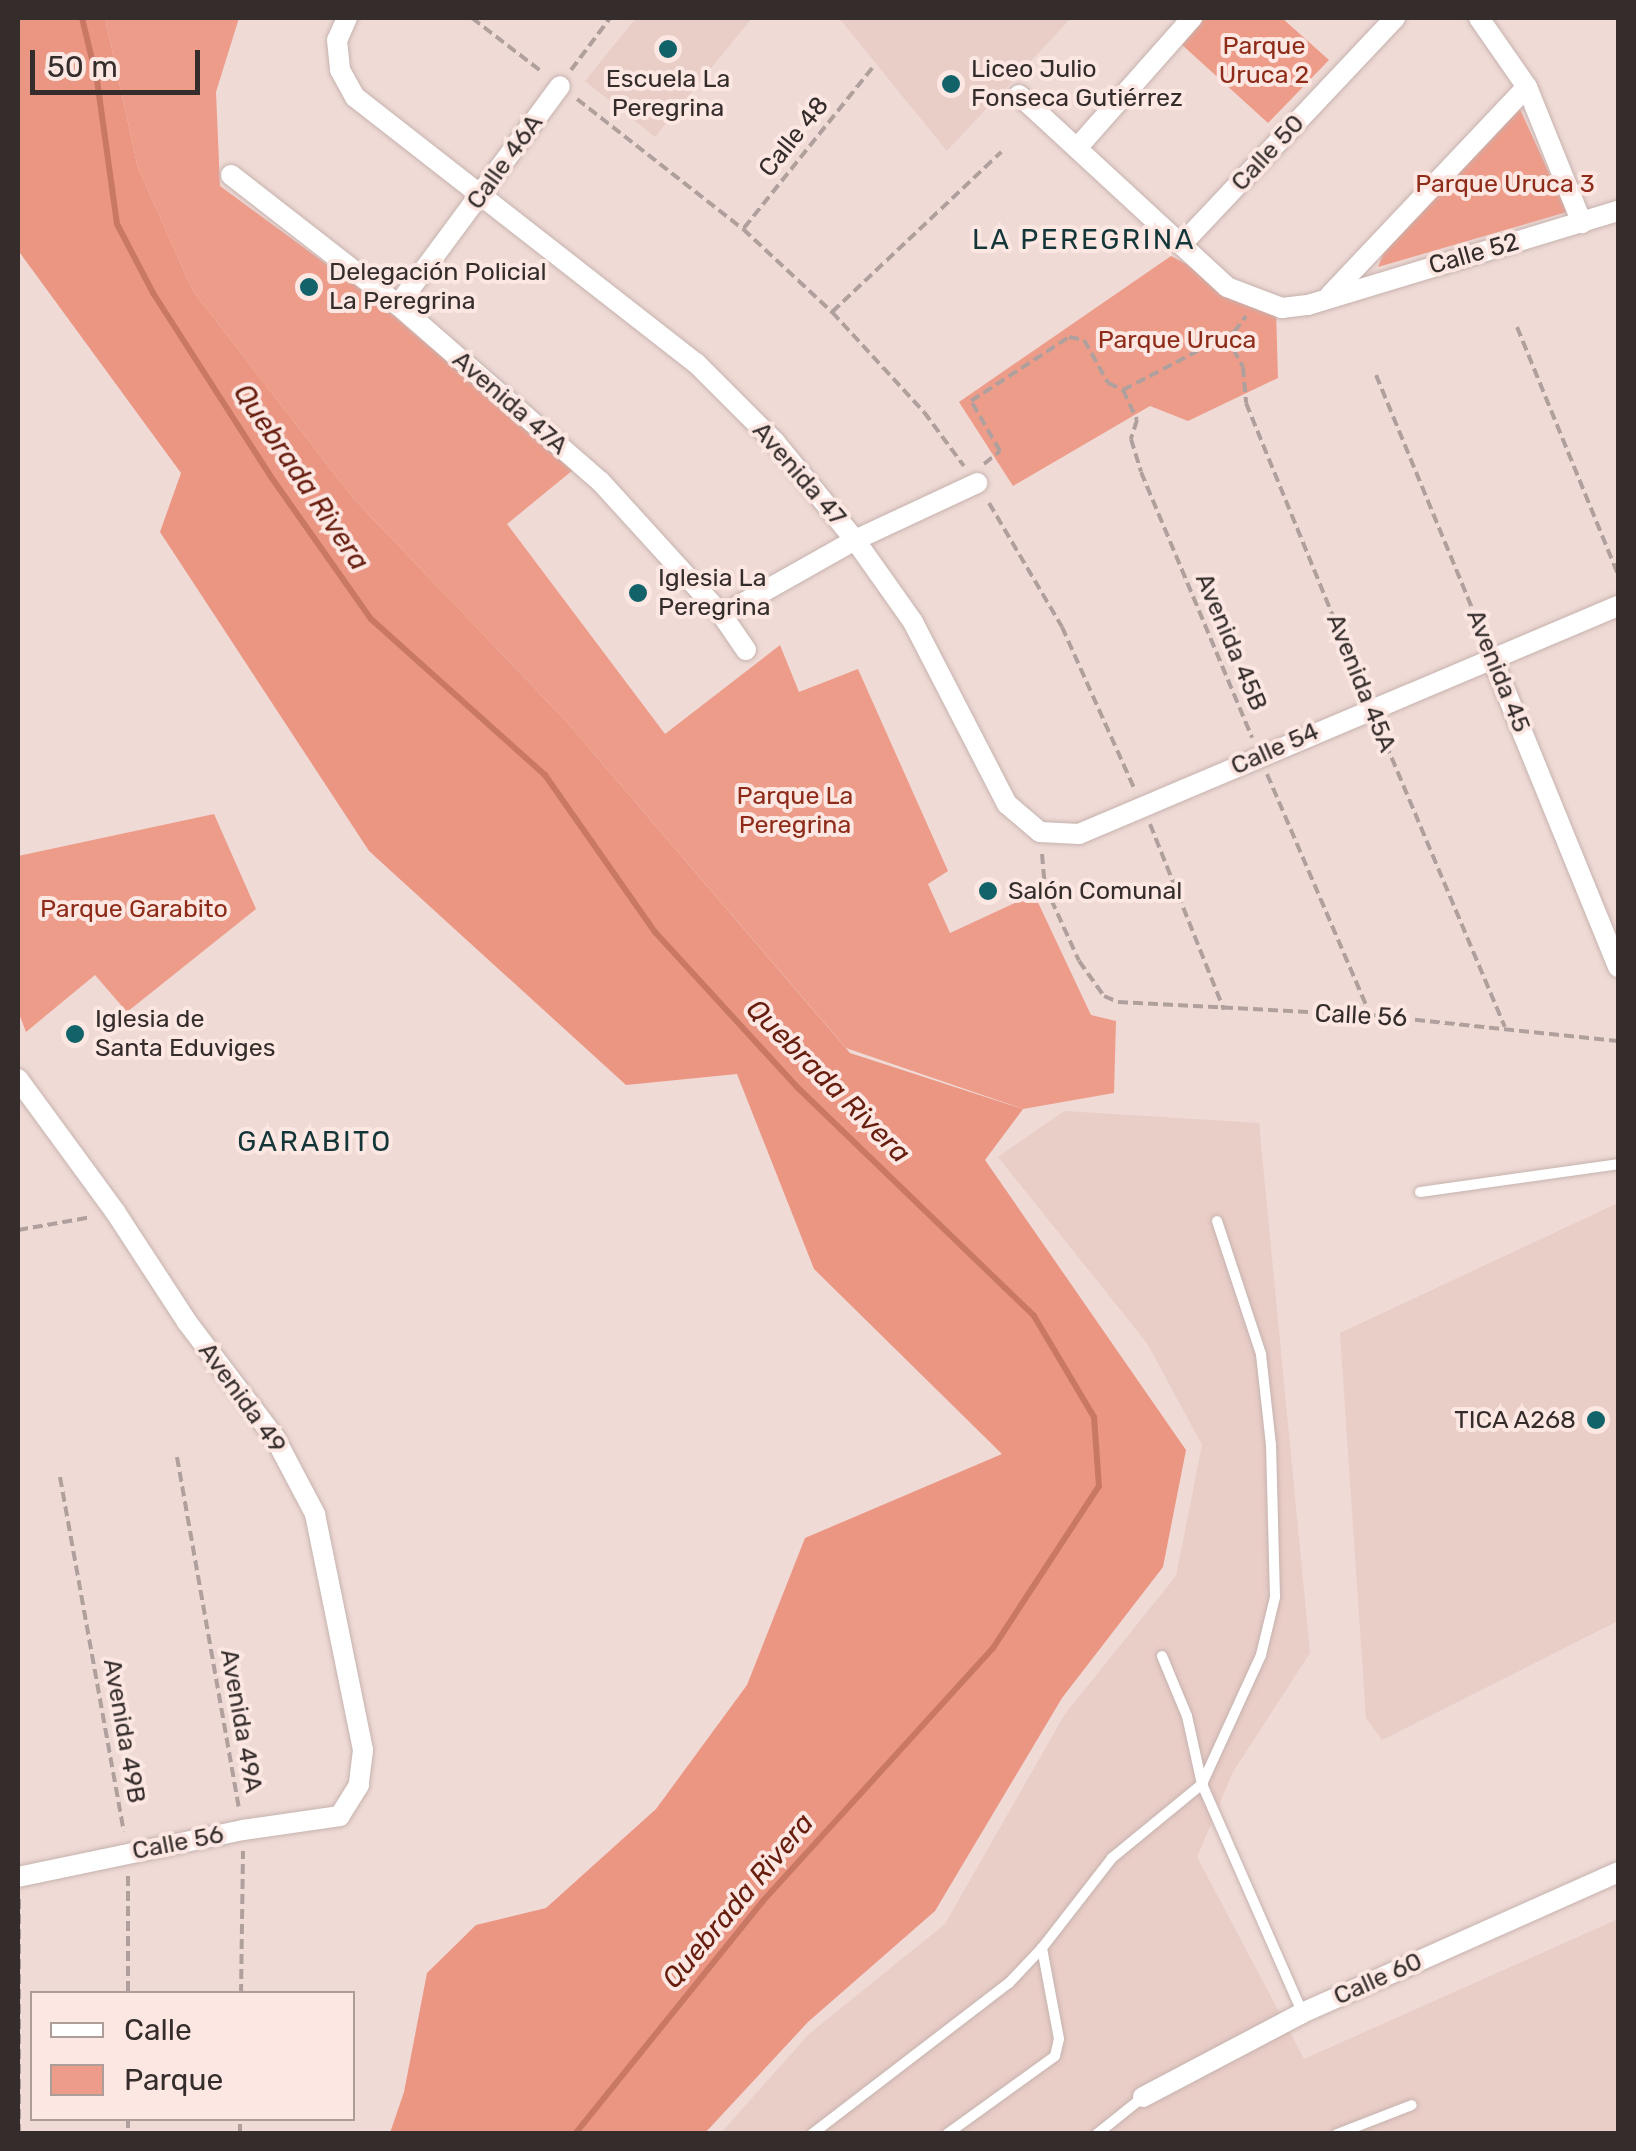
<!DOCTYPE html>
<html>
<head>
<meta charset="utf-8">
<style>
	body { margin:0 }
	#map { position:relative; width:1636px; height:2151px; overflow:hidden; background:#efdad6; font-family:Rubik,sans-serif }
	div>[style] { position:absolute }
	.built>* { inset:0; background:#e9cdc7 }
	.green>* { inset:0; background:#ee9c8a }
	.forest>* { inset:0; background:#eb9683 }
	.stream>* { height:6px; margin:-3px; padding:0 3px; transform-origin:3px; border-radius:3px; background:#ca7866 }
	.path>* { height:4px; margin-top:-2px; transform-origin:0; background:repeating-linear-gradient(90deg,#b0a09d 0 10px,transparent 0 15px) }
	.roads { filter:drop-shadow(0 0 2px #c6b2ae) drop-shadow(0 0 2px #c6b2ae) }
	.service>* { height:10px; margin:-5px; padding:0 5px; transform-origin:5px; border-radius:5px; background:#fff }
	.minor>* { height:20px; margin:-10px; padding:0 10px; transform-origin:10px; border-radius:10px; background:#fff }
	.dots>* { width:28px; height:28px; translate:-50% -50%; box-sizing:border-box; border:5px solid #fce7e3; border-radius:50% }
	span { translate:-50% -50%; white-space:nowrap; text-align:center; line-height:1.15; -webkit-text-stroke:8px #fce7e3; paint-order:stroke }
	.park-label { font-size:25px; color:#8e2c19 }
	.poi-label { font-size:25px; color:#342d2b }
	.left { translate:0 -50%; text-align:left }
	.right { translate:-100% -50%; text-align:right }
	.street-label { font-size:25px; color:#342d2b }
	.neighbourhood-label { font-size:28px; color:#133639; letter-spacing:2.5px }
	.water-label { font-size:28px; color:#681e0f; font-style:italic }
	.frame { position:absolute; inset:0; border:20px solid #342d2b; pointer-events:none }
	.legend { position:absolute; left:30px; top:1991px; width:325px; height:130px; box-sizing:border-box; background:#fce7e3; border:2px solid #ac9d99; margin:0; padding:12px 18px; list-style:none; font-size:30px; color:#342d2b }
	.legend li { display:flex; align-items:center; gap:20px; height:50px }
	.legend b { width:50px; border:2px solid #ac9d99 }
	.scale { position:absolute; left:30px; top:50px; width:170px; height:45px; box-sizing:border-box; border:5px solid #342d2b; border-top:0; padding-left:12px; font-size:30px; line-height:35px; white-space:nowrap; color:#342d2b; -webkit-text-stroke:8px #fce7e3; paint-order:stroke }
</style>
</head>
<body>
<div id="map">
	<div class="built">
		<i style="clip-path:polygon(636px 18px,752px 18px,655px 137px,585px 81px)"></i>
		<i style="clip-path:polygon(839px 18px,1071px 18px,947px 151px)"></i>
		<i style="clip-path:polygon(1064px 1111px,1259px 1123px,1310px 1653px,1233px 1772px,1197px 1857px,1304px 2059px,1618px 1919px,1618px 2133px,720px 2134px,809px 2034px,945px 1924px,1065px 1714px,1176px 1576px,1202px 1445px,1147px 1343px,998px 1157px)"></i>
		<i style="clip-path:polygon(1618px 1203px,1618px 1621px,1382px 1740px,1366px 1718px,1340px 1333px)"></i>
	</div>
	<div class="green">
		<i style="clip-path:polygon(105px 18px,239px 18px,216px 92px,220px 186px,374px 299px,573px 470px,507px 524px,665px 734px,780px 645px,799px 692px,858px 669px,948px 871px,928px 884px,950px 933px,1034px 894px,1091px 1015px,1116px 1021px,1114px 1093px,1023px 1109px,846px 1048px,565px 720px,353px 498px,193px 291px,138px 168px)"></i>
		<i style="clip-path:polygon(1203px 18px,1282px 18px,1329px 60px,1268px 123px,1180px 43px)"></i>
		<i style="clip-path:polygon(1519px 107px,1567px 212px,1378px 267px,1386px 247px)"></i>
		<i style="clip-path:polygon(1171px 256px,1276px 310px,1278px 378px,1188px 421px,1150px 406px,1013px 486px,959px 402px)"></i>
		<i style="clip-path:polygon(214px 814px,256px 909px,127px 1012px,95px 975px,26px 1032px,18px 1011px,18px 856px)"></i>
	</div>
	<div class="forest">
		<i style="clip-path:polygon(18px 18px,105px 18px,138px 168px,193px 291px,353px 498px,565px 720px,850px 1053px,1023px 1109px,985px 1160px,1186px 1450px,1163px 1567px,1062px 1698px,935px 1911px,808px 2022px,705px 2133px,390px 2133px,404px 2092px,427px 1973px,476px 1925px,546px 1908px,656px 1809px,747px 1685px,805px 1538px,1002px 1454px,814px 1269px,737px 1074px,626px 1085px,369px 851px,160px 532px,181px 473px,20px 253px)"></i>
	</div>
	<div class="stream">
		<i style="left:82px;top:18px;width:64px;rotate:76.4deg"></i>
		<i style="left:97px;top:80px;width:145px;rotate:82.1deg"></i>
		<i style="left:117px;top:224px;width:78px;rotate:62.4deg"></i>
		<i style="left:153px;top:293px;width:215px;rotate:57.3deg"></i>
		<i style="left:269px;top:474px;width:177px;rotate:54.9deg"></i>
		<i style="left:371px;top:619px;width:234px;rotate:41.9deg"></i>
		<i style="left:545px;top:775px;width:192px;rotate:55deg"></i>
		<i style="left:655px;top:932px;width:209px;rotate:47.5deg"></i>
		<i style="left:796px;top:1086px;width:331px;rotate:44deg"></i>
		<i style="left:1034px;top:1316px;width:117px;rotate:59.3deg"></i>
		<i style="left:1094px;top:1417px;width:69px;rotate:85.9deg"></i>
		<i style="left:1099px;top:1486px;width:194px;rotate:123.2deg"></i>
		<i style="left:993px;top:1648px;width:342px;rotate:132.3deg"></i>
		<i style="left:763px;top:1901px;width:299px;rotate:128.9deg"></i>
	</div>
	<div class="path">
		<i style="left:472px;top:18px;width:88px;rotate:37.6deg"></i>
		<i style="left:571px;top:70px;width:65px;rotate:-53.1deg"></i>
		<i style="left:577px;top:99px;width:211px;rotate:38.1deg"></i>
		<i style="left:743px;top:229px;width:122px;rotate:43deg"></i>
		<i style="left:832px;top:312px;width:136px;rotate:47.4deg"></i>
		<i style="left:924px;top:412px;width:67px;rotate:53.5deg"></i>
		<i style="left:744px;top:228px;width:205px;rotate:-51.3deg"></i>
		<i style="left:832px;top:312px;width:233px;rotate:-43.4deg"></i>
		<i style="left:1517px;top:327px;width:267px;rotate:67.8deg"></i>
		<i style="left:1226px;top:336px;width:35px;rotate:61deg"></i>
		<i style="left:1243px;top:367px;width:36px;rotate:85deg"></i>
		<i style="left:1246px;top:403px;width:309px;rotate:67.8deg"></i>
		<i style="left:1376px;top:375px;width:286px;rotate:67.6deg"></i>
		<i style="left:1123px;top:390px;width:33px;rotate:65deg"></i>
		<i style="left:1137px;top:420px;width:20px;rotate:108deg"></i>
		<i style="left:1131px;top:439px;width:34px;rotate:73deg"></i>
		<i style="left:1141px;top:472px;width:288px;rotate:67.3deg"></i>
		<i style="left:984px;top:464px;width:21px;rotate:-39deg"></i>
		<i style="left:1000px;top:451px;width:58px;rotate:-120.1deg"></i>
		<i style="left:971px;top:401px;width:117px;rotate:-33.1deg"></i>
		<i style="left:1069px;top:337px;width:15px;rotate:11deg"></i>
		<i style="left:1084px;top:340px;width:49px;rotate:60.8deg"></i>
		<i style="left:1108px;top:383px;width:17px;rotate:25deg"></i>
		<i style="left:1123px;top:390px;width:125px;rotate:-27.6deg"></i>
		<i style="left:1234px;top:332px;width:20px;rotate:-53deg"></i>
		<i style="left:989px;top:503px;width:144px;rotate:59.5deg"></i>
		<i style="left:1062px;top:627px;width:176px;rotate:65.9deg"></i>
		<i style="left:1380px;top:730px;width:322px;rotate:67.2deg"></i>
		<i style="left:1267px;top:774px;width:261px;rotate:66.8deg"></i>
		<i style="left:1150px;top:824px;width:200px;rotate:68.3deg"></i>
		<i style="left:1042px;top:854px;width:32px;rotate:85deg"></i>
		<i style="left:1045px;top:886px;width:82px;rotate:65.6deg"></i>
		<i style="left:1079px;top:961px;width:43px;rotate:54.5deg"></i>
		<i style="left:1104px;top:996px;width:15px;rotate:23deg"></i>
		<i style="left:1118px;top:1002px;width:252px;rotate:3deg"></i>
		<i style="left:1370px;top:1015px;width:249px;rotate:6deg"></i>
		<i style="left:18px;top:1230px;width:75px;rotate:-10deg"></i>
		<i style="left:177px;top:1457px;width:355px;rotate:80deg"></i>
		<i style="left:60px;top:1477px;width:360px;rotate:79.8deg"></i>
		<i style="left:128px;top:1876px;width:118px;rotate:90deg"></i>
		<i style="left:241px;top:1994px;width:143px;rotate:-89.2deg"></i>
		<i style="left:128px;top:2118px;width:16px;rotate:90deg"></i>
		<i style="left:19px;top:2134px;width:235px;rotate:-90deg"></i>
		<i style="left:240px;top:2134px;width:16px;rotate:-90deg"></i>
	</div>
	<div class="roads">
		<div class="service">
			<i style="left:1420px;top:1192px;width:200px;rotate:-8deg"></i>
			<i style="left:1162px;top:1656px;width:65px;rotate:67.4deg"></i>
			<i style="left:1187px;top:1716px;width:70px;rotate:77.6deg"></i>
			<i style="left:1202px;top:1784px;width:249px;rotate:66.3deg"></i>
			<i style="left:812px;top:2134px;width:248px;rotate:-37.5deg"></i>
			<i style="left:1009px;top:1983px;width:48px;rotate:-46.7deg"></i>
			<i style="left:947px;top:2134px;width:133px;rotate:-35.8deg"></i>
			<i style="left:1055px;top:2056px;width:17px;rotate:-77deg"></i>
			<i style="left:1059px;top:2039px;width:93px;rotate:-100.6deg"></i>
			<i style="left:1042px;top:1948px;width:114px;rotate:-52.1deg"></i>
			<i style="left:1112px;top:1858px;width:117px;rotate:-39.4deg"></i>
			<i style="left:1202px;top:1784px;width:142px;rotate:-65.4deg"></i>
			<i style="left:1261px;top:1655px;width:60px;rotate:-76.4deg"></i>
			<i style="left:1275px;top:1597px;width:152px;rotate:-91.5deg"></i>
			<i style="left:1271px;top:1445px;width:92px;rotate:-96.3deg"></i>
			<i style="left:1261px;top:1354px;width:140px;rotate:-108.3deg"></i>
			<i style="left:1097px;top:2134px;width:59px;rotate:-38.8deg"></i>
			<i style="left:1337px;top:2134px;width:80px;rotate:-21.1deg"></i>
		</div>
		<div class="minor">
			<i style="left:347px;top:18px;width:24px;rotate:114deg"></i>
			<i style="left:337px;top:40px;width:30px;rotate:84deg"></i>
			<i style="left:340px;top:70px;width:31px;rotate:61deg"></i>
			<i style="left:355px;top:97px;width:432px;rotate:38deg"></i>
			<i style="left:696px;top:363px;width:112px;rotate:45deg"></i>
			<i style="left:775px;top:442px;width:127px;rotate:50.8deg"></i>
			<i style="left:855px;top:540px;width:100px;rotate:54.7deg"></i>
			<i style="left:913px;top:622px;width:205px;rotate:62.7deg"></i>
			<i style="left:1007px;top:804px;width:43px;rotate:40.3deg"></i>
			<i style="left:1040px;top:832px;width:39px;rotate:3deg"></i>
			<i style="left:1079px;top:834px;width:585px;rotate:-22.93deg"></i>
			<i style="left:1479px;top:18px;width:84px;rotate:55.2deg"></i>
			<i style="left:1527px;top:87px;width:147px;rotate:68deg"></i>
			<i style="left:1019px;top:95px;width:283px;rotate:42.7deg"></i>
			<i style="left:1227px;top:287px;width:59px;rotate:20.9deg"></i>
			<i style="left:1282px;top:308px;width:26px;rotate:-7deg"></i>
			<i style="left:1308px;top:305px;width:324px;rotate:-16.9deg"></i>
			<i style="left:1077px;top:148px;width:174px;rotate:-48.5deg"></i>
			<i style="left:231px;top:175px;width:212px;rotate:37.9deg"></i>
			<i style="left:398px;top:305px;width:268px;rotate:41.1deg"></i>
			<i style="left:600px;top:481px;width:181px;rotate:47.7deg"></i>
			<i style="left:1182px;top:244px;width:311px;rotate:-46.7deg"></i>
			<i style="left:1330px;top:295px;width:286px;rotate:-46.6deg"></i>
			<i style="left:398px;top:305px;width:272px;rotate:-53.5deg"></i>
			<i style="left:746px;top:650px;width:42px;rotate:-124.4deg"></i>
			<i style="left:722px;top:615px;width:153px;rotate:-29.4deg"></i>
			<i style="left:855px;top:540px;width:135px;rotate:-25deg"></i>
			<i style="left:1492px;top:658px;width:334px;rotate:67.8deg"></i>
			<i style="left:18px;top:1079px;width:166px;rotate:53.8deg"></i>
			<i style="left:116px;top:1213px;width:130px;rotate:56.9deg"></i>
			<i style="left:187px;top:1322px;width:146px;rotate:52.8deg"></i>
			<i style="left:275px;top:1438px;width:86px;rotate:62.2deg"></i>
			<i style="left:315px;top:1514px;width:241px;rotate:78.5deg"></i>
			<i style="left:363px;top:1750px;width:35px;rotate:97deg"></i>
			<i style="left:359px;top:1785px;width:36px;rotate:122deg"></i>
			<i style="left:340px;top:1816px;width:98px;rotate:171.8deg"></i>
			<i style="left:243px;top:1830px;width:230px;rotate:168.2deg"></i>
			<i style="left:1143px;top:2097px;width:180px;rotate:-27.8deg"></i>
			<i style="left:1302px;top:2013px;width:346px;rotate:-24deg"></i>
		</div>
	</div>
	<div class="dots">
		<i style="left:668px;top:49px;background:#126269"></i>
		<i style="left:951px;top:84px;background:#126269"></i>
		<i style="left:309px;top:287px;background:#126269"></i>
		<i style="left:638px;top:593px;background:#126269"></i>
		<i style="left:988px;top:891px;background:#126269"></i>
		<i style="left:75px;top:1034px;background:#126269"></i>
		<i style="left:1596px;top:1420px;background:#126269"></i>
	</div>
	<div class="park-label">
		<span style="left:1264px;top:61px">Parque<br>Uruca 2</span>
		<span style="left:1505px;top:184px">Parque Uruca 3</span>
		<span style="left:1177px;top:340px">Parque Uruca</span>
		<span style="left:795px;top:811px">Parque La<br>Peregrina</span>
		<span style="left:134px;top:909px">Parque Garabito</span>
	</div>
	<div class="poi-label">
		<span class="left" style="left:971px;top:84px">Liceo Julio<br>Fonseca Gutiérrez</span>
		<span style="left:668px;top:94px">Escuela La<br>Peregrina</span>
		<span class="left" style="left:329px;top:287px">Delegación Policial<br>La Peregrina</span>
		<span class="left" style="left:658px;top:593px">Iglesia La<br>Peregrina</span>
		<span class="left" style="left:1008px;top:891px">Salón Comunal</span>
		<span class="left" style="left:95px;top:1034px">Iglesia de<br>Santa Eduviges</span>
		<span class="right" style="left:1576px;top:1420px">TICA A268</span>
	</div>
	<div class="street-label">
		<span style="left:794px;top:137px;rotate:-51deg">Calle 48</span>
		<span style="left:1268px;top:153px;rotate:-47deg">Calle 50</span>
		<span style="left:505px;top:162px;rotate:-54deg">Calle 46A</span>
		<span style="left:1474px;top:254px;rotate:-16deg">Calle 52</span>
		<span style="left:510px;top:403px;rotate:41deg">Avenida 47A</span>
		<span style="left:799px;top:474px;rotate:49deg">Avenida 47</span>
		<span style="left:1231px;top:642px;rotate:67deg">Avenida 45B</span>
		<span style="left:1498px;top:671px;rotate:68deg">Avenida 45</span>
		<span style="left:1361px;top:683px;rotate:68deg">Avenida 45A</span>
		<span style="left:1275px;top:749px;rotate:-24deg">Calle 54</span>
		<span style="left:1361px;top:1016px;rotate:3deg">Calle 56</span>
		<span style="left:242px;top:1398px;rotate:54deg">Avenida 49</span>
		<span style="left:241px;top:1721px;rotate:80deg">Avenida 49A</span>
		<span style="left:124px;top:1731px;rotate:80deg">Avenida 49B</span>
		<span style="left:178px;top:1843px;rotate:-11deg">Calle 56</span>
		<span style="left:1378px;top:1979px;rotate:-24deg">Calle 60</span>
	</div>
	<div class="neighbourhood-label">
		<span style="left:1084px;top:240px">LA PEREGRINA</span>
		<span style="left:315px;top:1142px">GARABITO</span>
	</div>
	<div class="water-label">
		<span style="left:301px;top:477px;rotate:56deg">Quebrada Rivera</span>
		<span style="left:828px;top:1081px;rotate:45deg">Quebrada Rivera</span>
		<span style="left:738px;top:1901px;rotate:-50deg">Quebrada Rivera</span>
	</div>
	<div class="frame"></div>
	<ul class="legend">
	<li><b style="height:12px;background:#fff"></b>Calle</li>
	<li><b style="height:28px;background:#ee9c8a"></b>Parque</li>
	</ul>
	<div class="scale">50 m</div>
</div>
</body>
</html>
